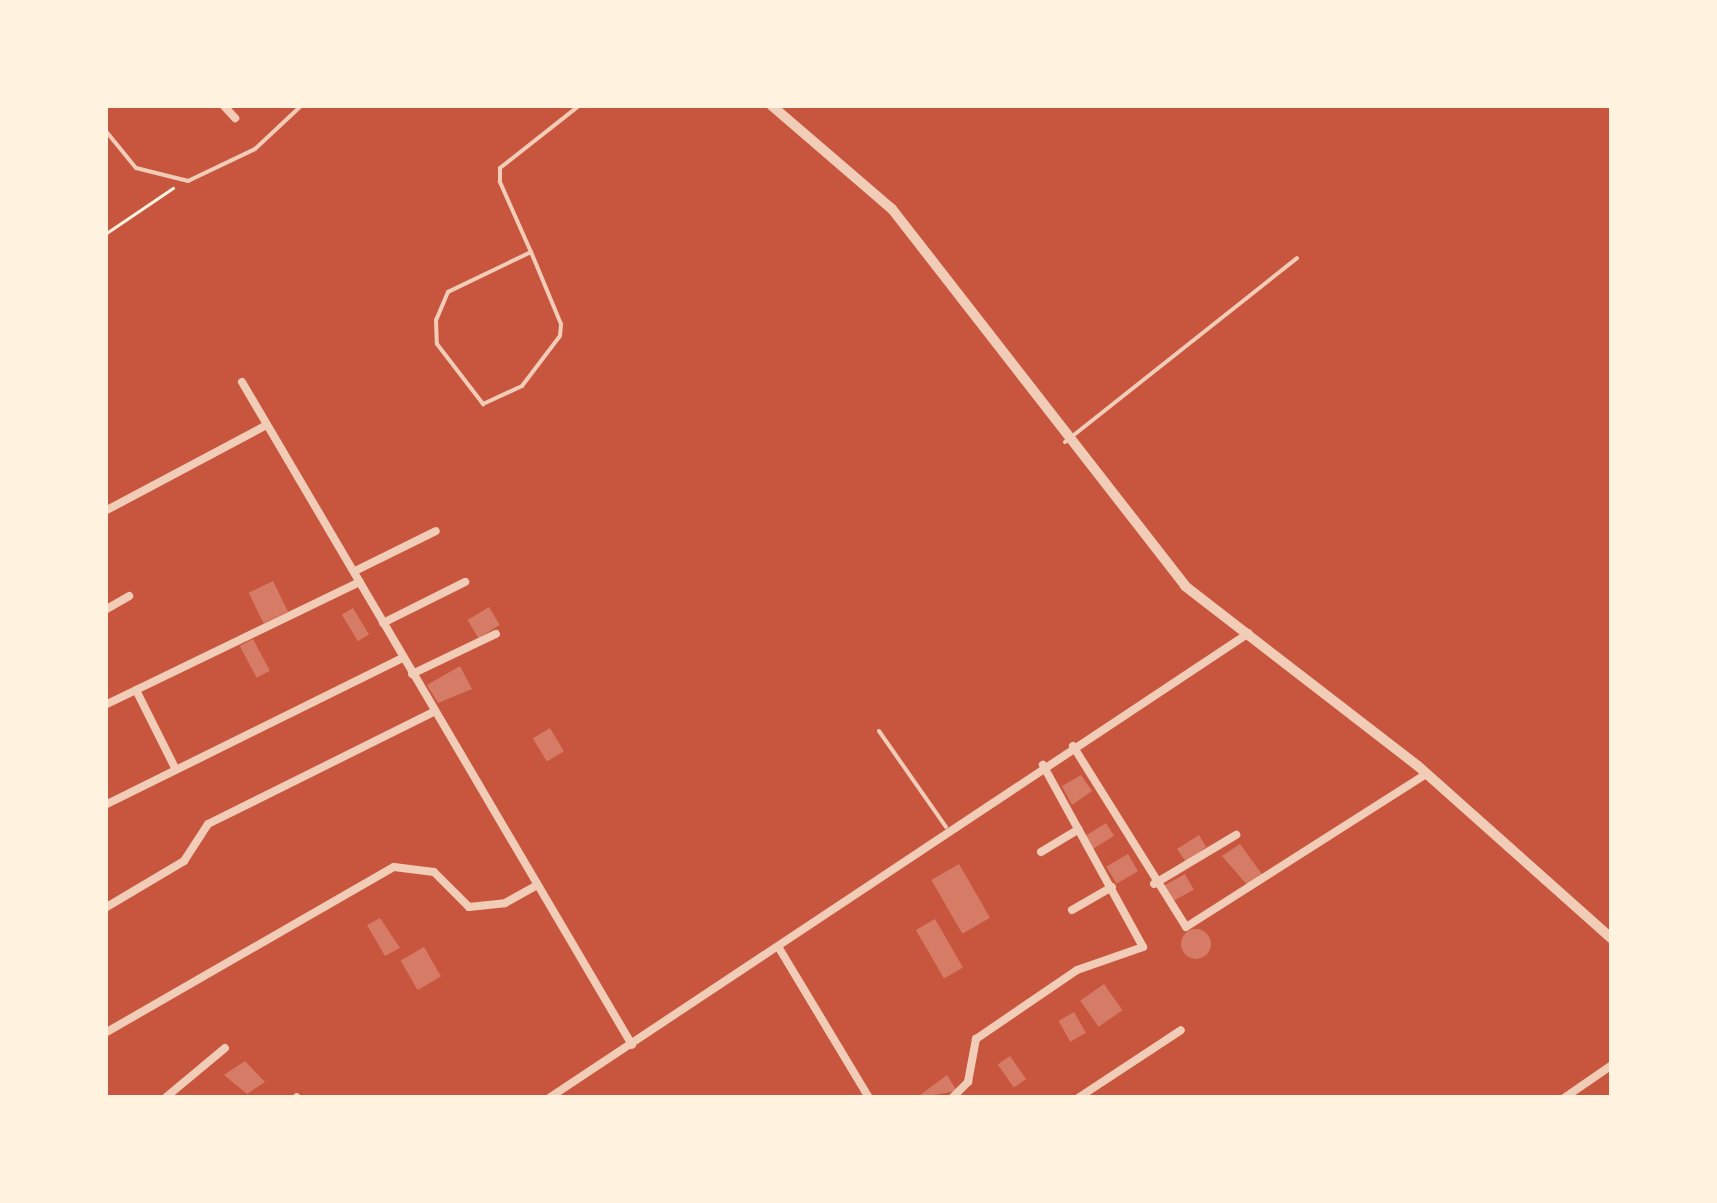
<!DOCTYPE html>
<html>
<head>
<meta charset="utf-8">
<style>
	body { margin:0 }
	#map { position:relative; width:1717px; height:1203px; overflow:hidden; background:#c8553d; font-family:Cabin,sans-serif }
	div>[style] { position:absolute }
	.building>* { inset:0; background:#d67c66; transform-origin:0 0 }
	.round { border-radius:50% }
	.path>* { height:2.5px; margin:-1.25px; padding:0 1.25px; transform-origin:1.25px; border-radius:1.25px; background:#fff3e0 }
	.service>* { height:4px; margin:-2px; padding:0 2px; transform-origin:2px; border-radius:2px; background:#f1ccb7 }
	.minor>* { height:8px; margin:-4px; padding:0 4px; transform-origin:4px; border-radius:4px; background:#f1ccb7 }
	.tertiary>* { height:10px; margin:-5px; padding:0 5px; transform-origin:5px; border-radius:5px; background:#f1ccb7 }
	span { translate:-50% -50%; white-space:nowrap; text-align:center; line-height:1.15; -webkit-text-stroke:10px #fff3e0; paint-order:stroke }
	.frame { position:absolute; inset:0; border:108px solid #fff3e0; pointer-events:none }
</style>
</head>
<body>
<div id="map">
	<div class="building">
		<i style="left:273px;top:581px;width:34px;height:27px;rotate:64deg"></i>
		<i style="left:489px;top:607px;width:21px;height:25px;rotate:59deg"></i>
		<i style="left:353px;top:608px;width:31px;height:13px;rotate:59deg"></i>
		<i style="left:253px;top:639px;width:36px;height:15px;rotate:62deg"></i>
		<i style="clip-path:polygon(460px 666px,472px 689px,438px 703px,427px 685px)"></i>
		<i style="left:550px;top:728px;width:27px;height:20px;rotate:59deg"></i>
		<i style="clip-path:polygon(1081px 775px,1092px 791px,1072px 805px,1062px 786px)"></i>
		<i style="left:1106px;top:823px;width:15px;height:25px;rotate:58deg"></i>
		<i style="clip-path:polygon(1199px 835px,1206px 847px,1186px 862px,1177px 849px)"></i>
		<i style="clip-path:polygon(1240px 844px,1264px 877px,1248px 886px,1222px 856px)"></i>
		<i style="left:1128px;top:854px;width:20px;height:25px;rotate:60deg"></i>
		<i style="left:959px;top:864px;width:62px;height:32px;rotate:60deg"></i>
		<i style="left:1185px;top:874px;width:18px;height:26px;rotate:61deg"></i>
		<i style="clip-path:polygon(380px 918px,400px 948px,385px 956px,367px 925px)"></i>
		<i style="left:935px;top:919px;width:56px;height:22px;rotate:60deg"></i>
		<i class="round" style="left:1181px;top:929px;width:30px;height:30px"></i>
		<i style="left:424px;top:947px;width:34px;height:27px;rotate:60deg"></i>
		<i style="left:1104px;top:984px;width:32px;height:29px;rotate:55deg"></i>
		<i style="left:1074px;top:1012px;width:24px;height:18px;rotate:60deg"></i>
		<i style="left:1010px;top:1056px;width:28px;height:15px;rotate:55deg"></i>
		<i style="clip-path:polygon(245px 1061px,265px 1082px,247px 1094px,224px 1075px)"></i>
		<i style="clip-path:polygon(947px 1075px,957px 1091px,916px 1098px)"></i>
	</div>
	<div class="path">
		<i style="left:105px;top:234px;width:82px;rotate:-34.1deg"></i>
	</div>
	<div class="service">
		<i style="left:105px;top:130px;width:49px;rotate:50.8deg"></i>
		<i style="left:136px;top:168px;width:54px;rotate:14deg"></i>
		<i style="left:188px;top:181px;width:74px;rotate:-25.5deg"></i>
		<i style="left:255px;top:149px;width:64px;rotate:-43.1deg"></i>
		<i style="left:531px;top:252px;width:92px;rotate:154.3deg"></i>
		<i style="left:448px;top:292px;width:30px;rotate:113deg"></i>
		<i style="left:436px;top:320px;width:24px;rotate:88deg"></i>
		<i style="left:437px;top:344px;width:76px;rotate:52.5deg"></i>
		<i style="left:483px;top:404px;width:43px;rotate:-24.8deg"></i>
		<i style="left:522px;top:386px;width:63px;rotate:-52.8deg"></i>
		<i style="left:560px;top:336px;width:12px;rotate:-85deg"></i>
		<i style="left:561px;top:324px;width:78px;rotate:-112.6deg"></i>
		<i style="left:531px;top:252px;width:77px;rotate:-113.9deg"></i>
		<i style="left:500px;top:182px;width:14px;rotate:-90deg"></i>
		<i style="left:500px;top:168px;width:102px;rotate:-38.2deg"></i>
		<i style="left:1065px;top:442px;width:296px;rotate:-38.4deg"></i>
		<i style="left:879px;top:731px;width:117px;rotate:55.1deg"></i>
	</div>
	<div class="minor">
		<i style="left:223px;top:105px;width:18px;rotate:47deg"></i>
		<i style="left:242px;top:382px;width:769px;rotate:59.53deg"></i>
		<i style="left:105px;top:511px;width:183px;rotate:-28deg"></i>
		<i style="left:355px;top:571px;width:90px;rotate:-26.3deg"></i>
		<i style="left:105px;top:610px;width:28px;rotate:-30deg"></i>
		<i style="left:383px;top:623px;width:92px;rotate:-26.6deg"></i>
		<i style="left:412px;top:674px;width:93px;rotate:-25.5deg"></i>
		<i style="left:136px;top:690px;width:89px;rotate:63.4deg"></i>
		<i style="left:105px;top:705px;width:283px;rotate:-25.8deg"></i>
		<i style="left:1073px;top:746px;width:213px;rotate:58deg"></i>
		<i style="left:1186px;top:927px;width:285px;rotate:-32.5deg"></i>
		<i style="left:105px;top:805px;width:331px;rotate:-26.3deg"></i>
		<i style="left:1041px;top:852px;width:44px;rotate:-31.2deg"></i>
		<i style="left:1154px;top:884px;width:96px;rotate:-30.9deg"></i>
		<i style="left:105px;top:908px;width:92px;rotate:-30.7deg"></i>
		<i style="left:184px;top:861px;width:44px;rotate:-57deg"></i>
		<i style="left:208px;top:824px;width:252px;rotate:-26.4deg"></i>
		<i style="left:1072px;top:910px;width:46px;rotate:-29.9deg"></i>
		<i style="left:779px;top:948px;width:175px;rotate:59deg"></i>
		<i style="left:105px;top:1033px;width:333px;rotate:-29.9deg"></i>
		<i style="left:394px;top:867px;width:40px;rotate:7.1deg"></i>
		<i style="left:434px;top:872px;width:49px;rotate:45deg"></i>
		<i style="left:469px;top:907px;width:36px;rotate:-6deg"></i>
		<i style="left:505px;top:903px;width:37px;rotate:-29deg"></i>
		<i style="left:165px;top:1098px;width:78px;rotate:-39.8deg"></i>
		<i style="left:296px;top:1098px;width:1px;rotate:-45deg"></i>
		<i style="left:549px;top:1098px;width:840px;rotate:-33.6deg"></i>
		<i style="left:952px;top:1098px;width:23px;rotate:-45deg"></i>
		<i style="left:968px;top:1082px;width:44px;rotate:-79.5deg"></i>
		<i style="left:976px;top:1039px;width:122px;rotate:-34.3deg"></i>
		<i style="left:1077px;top:970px;width:70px;rotate:-19.2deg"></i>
		<i style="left:1143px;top:947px;width:208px;rotate:-118.8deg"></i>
		<i style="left:1078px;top:1098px;width:123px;rotate:-33.4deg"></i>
		<i style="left:1564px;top:1098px;width:58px;rotate:-34.5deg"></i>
	</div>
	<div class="tertiary">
		<i style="left:771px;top:105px;width:160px;rotate:40.7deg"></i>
		<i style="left:892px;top:209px;width:477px;rotate:52.1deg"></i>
		<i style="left:1185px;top:586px;width:294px;rotate:37.7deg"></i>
		<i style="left:1418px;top:766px;width:260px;rotate:41.7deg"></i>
	</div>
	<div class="frame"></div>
</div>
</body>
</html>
